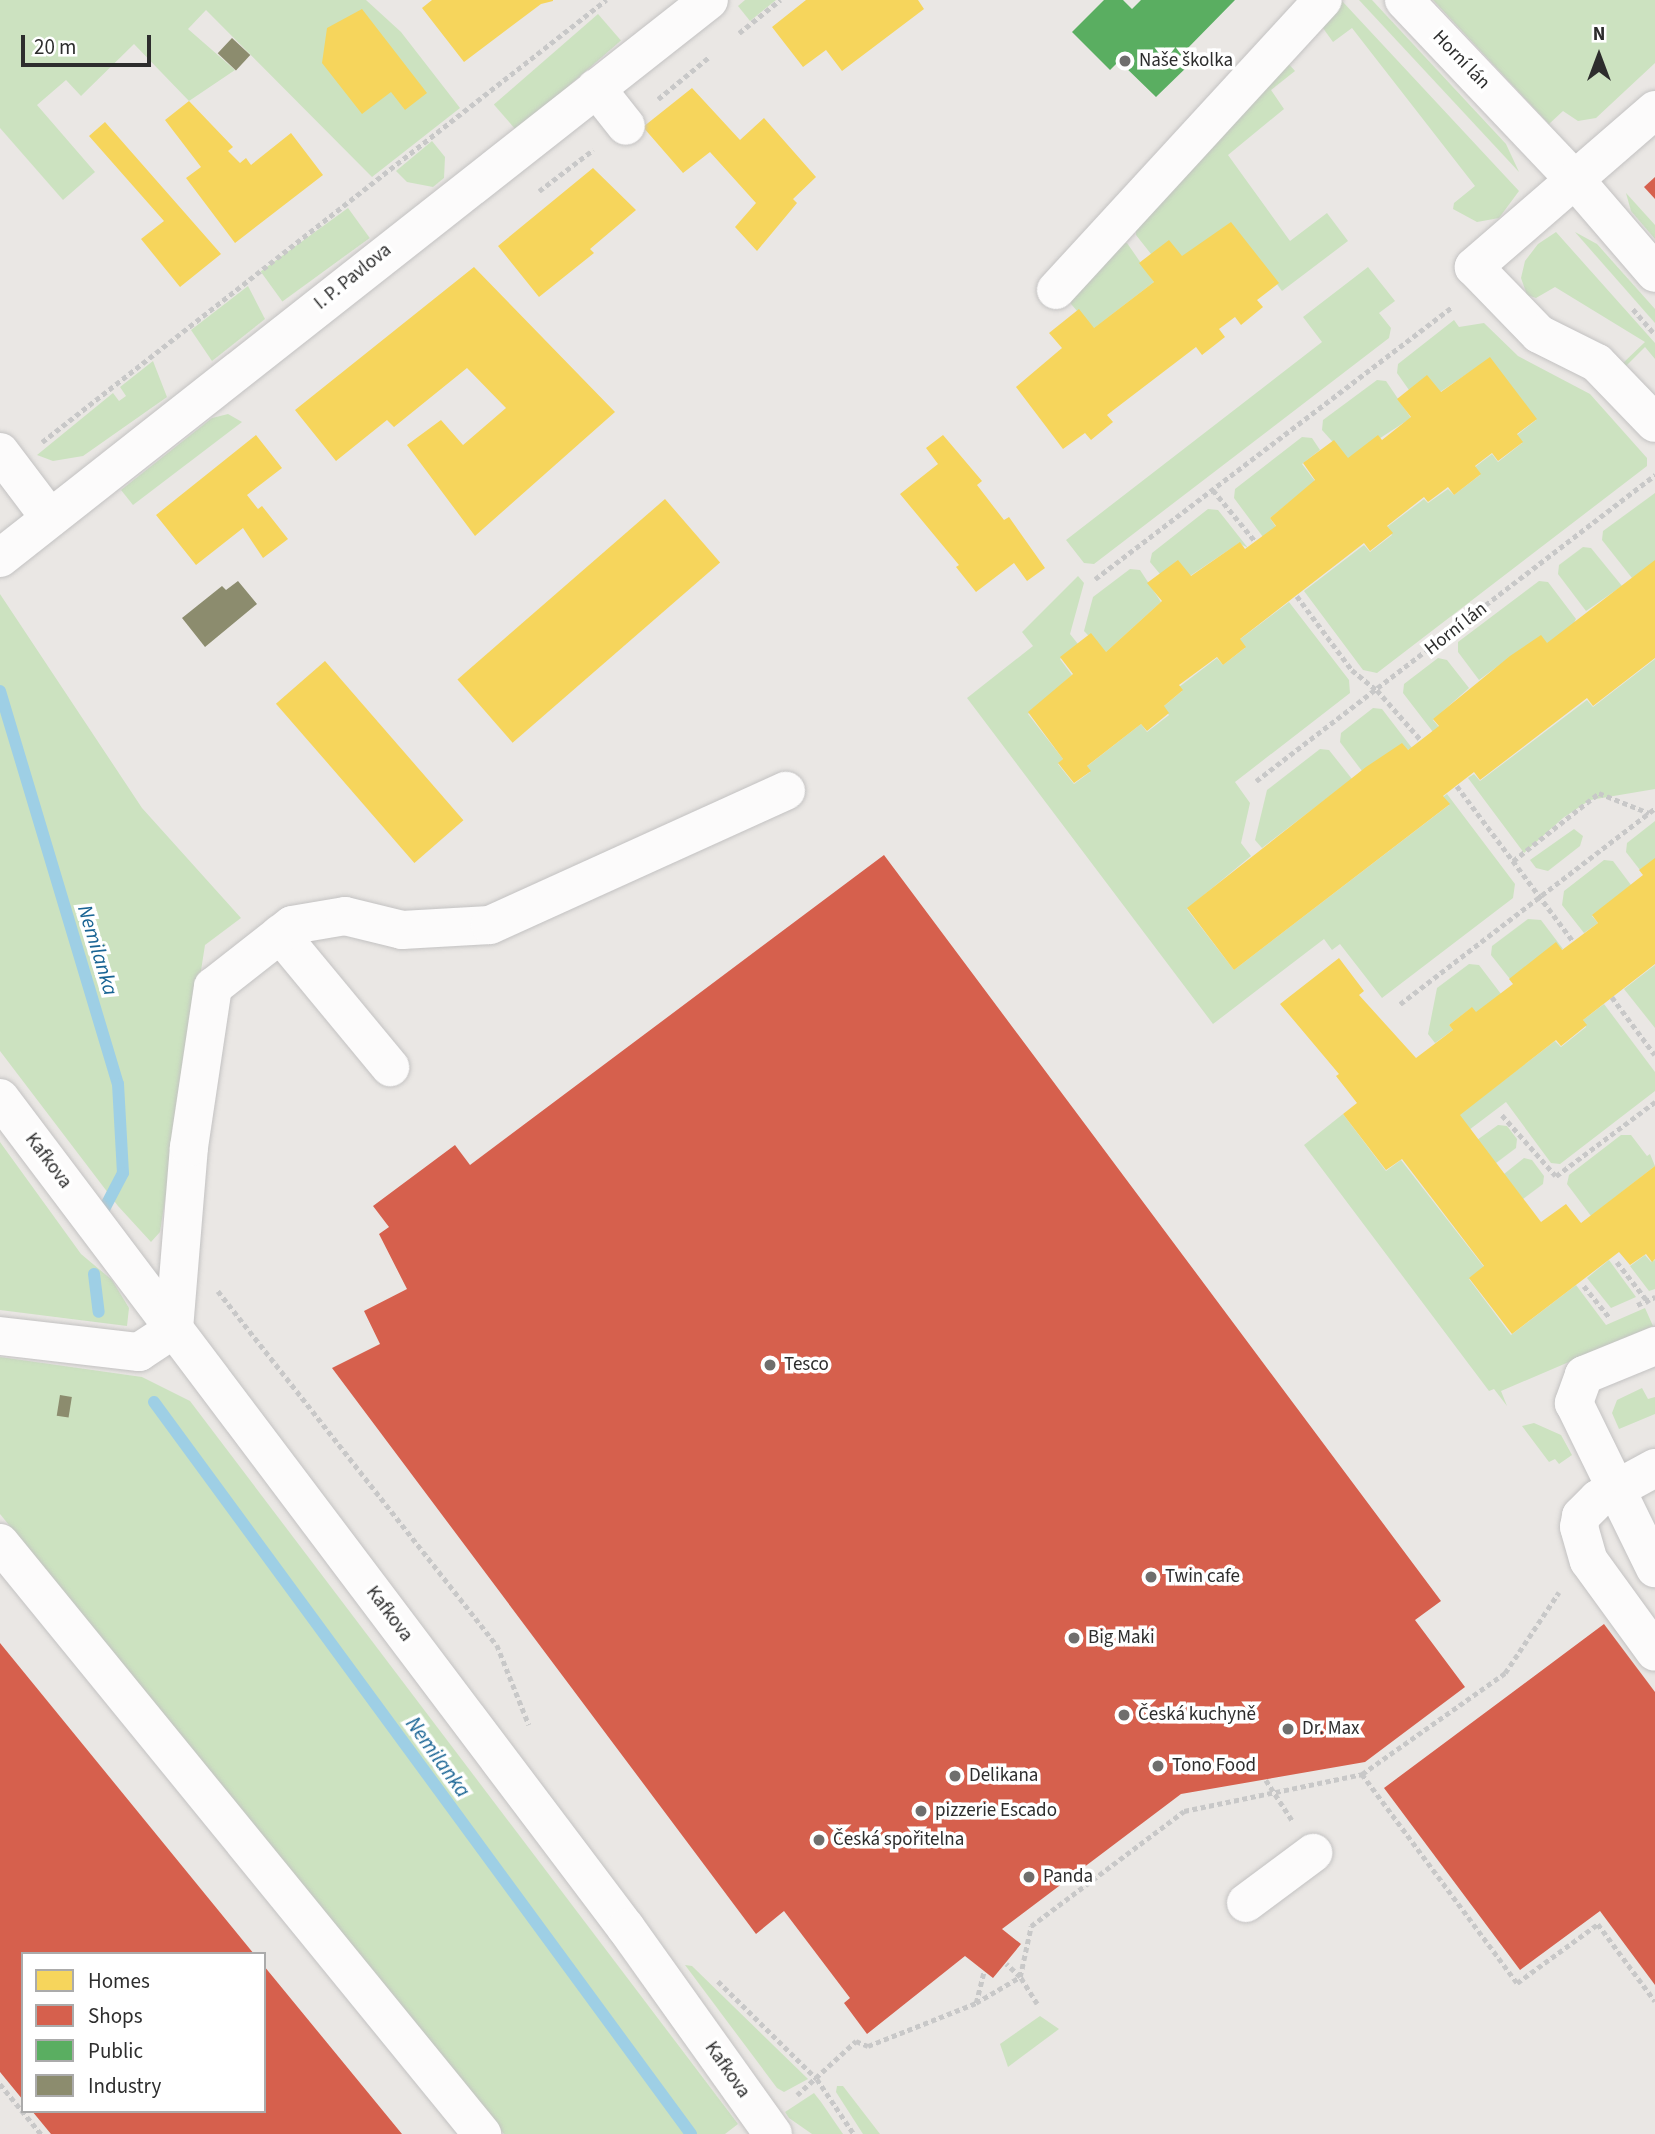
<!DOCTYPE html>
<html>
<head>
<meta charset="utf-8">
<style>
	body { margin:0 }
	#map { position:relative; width:1655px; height:2134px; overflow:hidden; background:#eae7e4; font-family:"Source Sans 3",sans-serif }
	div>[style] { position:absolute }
	.green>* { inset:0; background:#cce2c0; transform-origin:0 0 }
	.homes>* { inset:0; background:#f6d55c; transform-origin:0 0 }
	.shops>* { inset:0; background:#d6604d }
	.public>* { inset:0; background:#5aae61 }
	.industry>* { inset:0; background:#8c8c6e; transform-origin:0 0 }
	.stream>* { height:12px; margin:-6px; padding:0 6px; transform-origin:6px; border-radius:6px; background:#9ecfe5 }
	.path>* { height:4.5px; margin-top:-2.25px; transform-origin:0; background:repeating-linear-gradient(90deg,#c8c8c8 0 5px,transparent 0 8.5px) }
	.roads { filter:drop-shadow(0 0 2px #c3c2c2) drop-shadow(0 0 2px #c3c2c2) }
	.minor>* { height:38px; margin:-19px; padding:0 19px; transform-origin:19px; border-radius:19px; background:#fcfbfb }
	.dots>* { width:19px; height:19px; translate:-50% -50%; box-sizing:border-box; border:4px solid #fff; border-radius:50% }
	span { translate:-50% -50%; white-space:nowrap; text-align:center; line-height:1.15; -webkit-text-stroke:7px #fff; paint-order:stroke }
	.street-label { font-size:19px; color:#2d2d2d }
	.poi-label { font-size:19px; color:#2d2d2d }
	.left { translate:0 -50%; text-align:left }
	.water-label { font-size:21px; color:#196494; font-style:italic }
	.legend { position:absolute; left:21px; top:1952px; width:245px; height:161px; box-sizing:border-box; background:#fff; border:2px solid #ababab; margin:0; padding:9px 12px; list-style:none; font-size:21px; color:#2d2d2d }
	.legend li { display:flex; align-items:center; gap:14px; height:35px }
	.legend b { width:35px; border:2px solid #ababab }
	.north { position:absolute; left:1564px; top:21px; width:70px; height:70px; -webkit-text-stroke:5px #fff; paint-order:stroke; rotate:0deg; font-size:19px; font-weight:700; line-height:28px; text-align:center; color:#2d2d2d }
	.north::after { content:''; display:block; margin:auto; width:24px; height:32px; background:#2d2d2d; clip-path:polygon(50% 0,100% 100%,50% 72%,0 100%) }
	.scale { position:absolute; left:21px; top:35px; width:130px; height:32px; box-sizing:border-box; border:4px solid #2d2d2d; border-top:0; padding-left:9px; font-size:21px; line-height:24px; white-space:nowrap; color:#2d2d2d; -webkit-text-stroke:5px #fff; paint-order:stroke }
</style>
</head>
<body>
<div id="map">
	<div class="green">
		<i style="clip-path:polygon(0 0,366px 0,401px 32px,460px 108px,372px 177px,206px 10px,188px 29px,235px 70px,189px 101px,134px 44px,81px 96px,66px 80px,37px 105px,95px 172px,63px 200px,0 128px)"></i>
		<i style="clip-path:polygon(745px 0,776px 0,750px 21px,738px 6px)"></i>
		<i style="clip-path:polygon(1359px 0,1372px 0,1506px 144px,1519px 172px)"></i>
		<i style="clip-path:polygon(1433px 0,1655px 0,1655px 63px,1596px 118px,1578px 121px,1563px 111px,1549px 124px)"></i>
		<i style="clip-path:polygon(1342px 1px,1519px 191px,1499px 218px,1477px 222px,1453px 209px,1454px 203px,1475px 186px,1352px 28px,1333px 42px,1320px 24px)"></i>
		<i style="left:598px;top:14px;width:35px;height:138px;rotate:49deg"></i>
		<i style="clip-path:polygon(1286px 61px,1295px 71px,1271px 90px,1284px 109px,1228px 155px,1290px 241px,1327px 213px,1348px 241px,1282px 291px,1231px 223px,1182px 257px,1151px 254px,1136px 235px,1136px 222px)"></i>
		<i style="clip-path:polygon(432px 141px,445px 157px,444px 178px,433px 187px,407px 182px,396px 171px)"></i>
		<i style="clip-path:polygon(1626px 193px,1655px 225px,1655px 239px,1631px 211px)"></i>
		<i style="left:348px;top:208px;width:37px;height:108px;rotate:54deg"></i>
		<i style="clip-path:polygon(1556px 232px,1655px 343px,1655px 359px,1645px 347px,1626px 366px,1623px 363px,1645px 342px,1555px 287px,1536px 298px,1527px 295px,1521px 278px,1525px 261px,1538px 244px)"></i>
		<i style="clip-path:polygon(1575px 232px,1597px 244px,1655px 309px,1655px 323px)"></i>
		<i style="clip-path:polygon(1117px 243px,1127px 243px,1154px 282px,1093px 329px,1071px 304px,1073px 290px)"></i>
		<i style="clip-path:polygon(1368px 267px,1395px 301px,1379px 313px,1391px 328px,1389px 338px,1094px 564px,1084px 563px,1066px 540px,1322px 342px,1303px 317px)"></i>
		<i style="clip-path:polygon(248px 286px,265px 319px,212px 361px,191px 330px)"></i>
		<i style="clip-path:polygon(1454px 320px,1459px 327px,1484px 323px,1518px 356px,1590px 394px,1647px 458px,1647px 466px,1377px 673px,1363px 670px,1304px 591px,1364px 545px,1370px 552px,1392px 535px,1387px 527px,1424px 499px,1428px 503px,1448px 489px,1454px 495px,1480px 475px,1475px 467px,1492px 454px,1498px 462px,1522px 443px,1517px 435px,1536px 420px,1489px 359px,1440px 392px,1409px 390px,1397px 373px,1398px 364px)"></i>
		<i style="clip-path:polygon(153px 361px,167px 397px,83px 456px,53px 461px,37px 455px,113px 393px,119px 401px,126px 396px,120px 387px)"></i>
		<i style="clip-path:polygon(1377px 380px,1386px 381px,1411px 418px,1348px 459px,1322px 430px,1323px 420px)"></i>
		<i style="clip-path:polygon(228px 414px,242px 422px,133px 505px,121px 490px,212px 418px)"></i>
		<i style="clip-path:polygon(1302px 437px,1312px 438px,1320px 450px,1302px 464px,1315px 481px,1270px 518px,1276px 527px,1263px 537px,1234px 498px,1235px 489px)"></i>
		<i style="clip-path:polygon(1655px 493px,1655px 563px,1632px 578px,1602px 540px,1603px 531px)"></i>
		<i style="clip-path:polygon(1208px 509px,1218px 510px,1248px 548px,1239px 543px,1190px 576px,1160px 574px,1150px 562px,1152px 553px)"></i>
		<i style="clip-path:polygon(1583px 547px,1591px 548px,1622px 586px,1586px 611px,1558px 574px,1559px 565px)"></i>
		<i style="clip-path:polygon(1130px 569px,1140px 570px,1161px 602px,1105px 653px,1084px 631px,1093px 597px)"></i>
		<i style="clip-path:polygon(1078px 576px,1084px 583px,1070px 634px,1078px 644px,1060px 659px,1072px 675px,1028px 714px,1063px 759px,1058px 764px,1074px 784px,1090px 772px,1086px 767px,1141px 724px,1147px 732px,1169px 715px,1163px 707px,1182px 691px,1179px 687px,1217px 658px,1223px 665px,1245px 648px,1239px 640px,1289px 602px,1349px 680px,1350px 693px,1235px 782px,1250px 803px,1241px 843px,1251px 856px,1187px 909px,1234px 970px,1449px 805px,1443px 797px,1447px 794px,1515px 884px,1513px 898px,1382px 998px,1340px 944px,1332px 950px,1324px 939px,1213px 1024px,967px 698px,1033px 646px,1022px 632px)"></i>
		<i style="clip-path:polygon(1539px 581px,1548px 582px,1576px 619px,1574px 623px,1547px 644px,1509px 658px,1479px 680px,1458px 652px,1458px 642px)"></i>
		<i style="clip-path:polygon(0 594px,142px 808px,241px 918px,205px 945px,160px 1232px,151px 1242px,118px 1206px,0 1051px)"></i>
		<i style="clip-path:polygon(1438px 658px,1447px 660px,1469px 688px,1433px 720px,1439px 727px,1433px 732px,1403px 693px,1404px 684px)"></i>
		<i style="clip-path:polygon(1655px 659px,1655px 789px,1590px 800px,1563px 818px,1524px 853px,1468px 778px,1474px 774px,1480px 781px,1587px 700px,1593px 707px)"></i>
		<i style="clip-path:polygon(1373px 708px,1382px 709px,1412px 748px,1362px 771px,1340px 742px,1341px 733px)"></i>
		<i style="clip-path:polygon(1320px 749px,1329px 750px,1352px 779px,1262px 848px,1255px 840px,1267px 790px)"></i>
		<i style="clip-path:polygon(1655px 821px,1655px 859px,1640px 870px,1626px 852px,1627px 843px)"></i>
		<i style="clip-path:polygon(1574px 829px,1583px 836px,1580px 846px,1548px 871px,1536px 868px,1530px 860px)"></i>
		<i style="clip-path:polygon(1604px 860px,1613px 861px,1631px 885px,1592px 916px,1598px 923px,1584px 933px,1562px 905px,1564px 891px)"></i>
		<i style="clip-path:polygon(1528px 919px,1541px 920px,1563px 949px,1510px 979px,1491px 955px,1492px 946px)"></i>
		<i style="clip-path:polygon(1469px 964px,1479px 965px,1501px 994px,1476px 1013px,1471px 1008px,1449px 1025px,1453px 1030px,1435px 1043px,1428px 1034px,1437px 988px)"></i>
		<i style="clip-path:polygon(1655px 965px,1655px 1028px,1624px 989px)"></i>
		<i style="clip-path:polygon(1604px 1004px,1655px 1072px,1655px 1091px,1560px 1164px,1551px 1163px,1506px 1102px,1469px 1130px,1459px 1115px,1555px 1041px,1561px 1047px,1586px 1027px,1583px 1020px)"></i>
		<i style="clip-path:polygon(1343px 1114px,1386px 1171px,1401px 1160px,1484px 1267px,1469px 1279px,1511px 1335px,1576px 1285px,1606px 1325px,1645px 1308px,1653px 1326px,1501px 1391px,1507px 1406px,1494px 1389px,1489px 1391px,1304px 1145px)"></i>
		<i style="clip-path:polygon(1498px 1125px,1507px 1126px,1517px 1139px,1516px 1148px,1496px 1163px,1477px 1140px)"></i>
		<i style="clip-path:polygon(1621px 1135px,1631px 1135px,1647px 1156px,1650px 1154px,1655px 1166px,1591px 1216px,1567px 1184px,1569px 1175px)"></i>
		<i style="clip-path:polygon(0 1142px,81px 1254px,112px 1280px,129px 1308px,127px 1326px,0 1310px)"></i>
		<i style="clip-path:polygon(1524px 1158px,1532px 1160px,1544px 1176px,1543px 1184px,1523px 1199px,1504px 1174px)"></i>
		<i style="clip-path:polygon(1645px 1255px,1651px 1262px,1655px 1260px,1655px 1289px,1649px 1291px,1630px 1266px)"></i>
		<i style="clip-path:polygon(1609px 1260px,1636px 1297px,1611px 1308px,1587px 1278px)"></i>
		<i style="clip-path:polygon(0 1357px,142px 1377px,190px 1401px,738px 2124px,725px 2134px,504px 2134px,0 1514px)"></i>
		<i style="clip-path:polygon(1642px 1388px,1648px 1399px,1655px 1397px,1655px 1414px,1619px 1429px,1612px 1413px,1617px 1400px)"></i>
		<i style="clip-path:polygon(1534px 1423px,1561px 1435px,1572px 1455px,1559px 1464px,1555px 1459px,1549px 1462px,1522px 1426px)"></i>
		<i style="clip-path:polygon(685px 1965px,692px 1966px,808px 2079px,784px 2092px,777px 2088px)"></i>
		<i style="clip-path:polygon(1040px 2016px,1059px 2029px,1008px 2067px,1000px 2044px)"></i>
		<i style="clip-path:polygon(837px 2086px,843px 2086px,880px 2134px,863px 2134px,836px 2092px)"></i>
		<i style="clip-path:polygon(814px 2093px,821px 2102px,843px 2134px,812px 2134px,789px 2118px,785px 2112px)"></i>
	</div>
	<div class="homes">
		<i style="clip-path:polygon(432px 0,553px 0,553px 1px,541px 4px,464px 62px,422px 8px)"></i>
		<i style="clip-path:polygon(806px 0,918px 0,924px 9px,842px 71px,826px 50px,803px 67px,772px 27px)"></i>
		<i style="clip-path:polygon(362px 9px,427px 93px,405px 110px,391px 92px,362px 114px,322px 63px,327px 28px)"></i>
		<i style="clip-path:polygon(692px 88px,740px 140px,764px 118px,816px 177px,793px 199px,797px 203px,757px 251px,735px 227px,756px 203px,710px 152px,683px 173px,643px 127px)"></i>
		<i style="clip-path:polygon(189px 101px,233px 147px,228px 151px,240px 163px,246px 158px,251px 165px,291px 133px,323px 175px,235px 243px,186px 178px,201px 167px,165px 120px)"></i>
		<i style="clip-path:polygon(105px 122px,221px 254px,180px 287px,141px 239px,164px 221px,89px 136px)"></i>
		<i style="clip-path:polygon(593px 168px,636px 210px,590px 249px,594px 253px,539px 297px,498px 246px)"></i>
		<i style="clip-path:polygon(1231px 222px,1279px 283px,1257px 300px,1263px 307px,1241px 325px,1235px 317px,1219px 329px,1225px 337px,1202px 355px,1196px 347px,1107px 415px,1113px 422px,1091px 440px,1085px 433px,1063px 449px,1016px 387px,1062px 348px,1049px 333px,1079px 309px,1094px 328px,1154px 282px,1139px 263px,1169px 240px,1182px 256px)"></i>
		<i style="clip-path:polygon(474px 267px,615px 412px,475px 536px,407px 445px,441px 420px,463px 445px,506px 408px,467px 368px,394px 427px,387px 420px,336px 461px,295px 410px)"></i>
		<i style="clip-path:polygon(1490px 357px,1537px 419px,1517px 434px,1523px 442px,1498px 461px,1492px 453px,1475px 466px,1481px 474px,1454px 495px,1448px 487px,1428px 502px,1424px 497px,1387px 526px,1393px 533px,1370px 551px,1364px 543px,1240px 639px,1246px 647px,1223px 665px,1217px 657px,1179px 685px,1183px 690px,1164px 706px,1169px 713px,1147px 731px,1141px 724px,1087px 766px,1091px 771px,1074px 783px,1058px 763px,1063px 759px,1028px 712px,1073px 674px,1060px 657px,1091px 633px,1106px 652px,1162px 601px,1147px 583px,1178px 560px,1191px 576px,1240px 542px,1245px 549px,1276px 526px,1270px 518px,1315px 480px,1303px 463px,1334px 440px,1348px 458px,1378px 435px,1382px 440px,1411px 417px,1397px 399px,1427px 375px,1441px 392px)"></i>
		<i style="clip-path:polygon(256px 435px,282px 468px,247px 495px,258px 509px,262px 506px,288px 539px,263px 558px,243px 528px,196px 565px,156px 515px)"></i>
		<i style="clip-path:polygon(943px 435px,982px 481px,977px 485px,1004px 520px,1009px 517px,1045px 568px,1027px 581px,1014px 563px,976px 592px,956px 567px,959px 565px,900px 494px,938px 464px,926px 448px)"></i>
		<i style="left:665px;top:499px;width:84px;height:275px;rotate:49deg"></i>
		<i style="clip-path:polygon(1655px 560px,1655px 658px,1593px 706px,1587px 698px,1480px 780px,1474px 772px,1443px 796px,1450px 804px,1234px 970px,1187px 908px,1366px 767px,1402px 743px,1408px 750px,1421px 740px,1439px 726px,1433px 719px,1510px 656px,1541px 635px,1547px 643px)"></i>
		<i style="left:325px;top:661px;width:211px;height:65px;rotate:49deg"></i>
		<i style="clip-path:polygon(1655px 858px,1655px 964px,1583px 1020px,1587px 1025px,1561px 1046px,1556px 1040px,1460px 1115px,1541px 1222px,1566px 1204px,1581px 1223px,1655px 1166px,1655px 1259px,1652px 1262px,1646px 1254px,1630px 1265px,1619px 1252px,1512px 1334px,1469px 1278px,1484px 1266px,1402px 1159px,1386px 1170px,1343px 1114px,1357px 1103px,1336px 1076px,1339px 1074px,1280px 1004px,1339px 958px,1364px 991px,1359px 995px,1416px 1058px,1453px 1030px,1449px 1025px,1472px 1007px,1476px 1012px,1513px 984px,1509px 979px,1556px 942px,1562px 950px,1598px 923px,1592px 915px,1643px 875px,1639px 870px)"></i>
	</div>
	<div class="shops">
		<i style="clip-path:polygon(1655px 177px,1655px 199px,1644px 187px)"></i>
		<i style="clip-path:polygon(884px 855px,1441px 1601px,1415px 1620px,1465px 1687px,1365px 1762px,1181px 1794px,1002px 1929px,1021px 1944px,993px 1978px,965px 1956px,867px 2034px,844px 2003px,850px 1998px,784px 1911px,756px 1934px,332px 1368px,380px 1344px,364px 1311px,407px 1289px,379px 1234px,389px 1227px,373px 1206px,455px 1145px,470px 1165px)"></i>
		<i style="clip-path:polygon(1604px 1624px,1655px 1692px,1655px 1985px,1600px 1911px,1520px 1970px,1384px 1788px)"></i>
		<i style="clip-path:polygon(0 1643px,254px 1954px,23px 1954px,23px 2100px,0 2072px)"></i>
		<i style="clip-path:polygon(264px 1966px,402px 2134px,51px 2134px,32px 2111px,264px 2111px)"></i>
	</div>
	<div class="public">
		<i style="clip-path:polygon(1104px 0,1123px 0,1132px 9px,1141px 0,1235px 0,1182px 54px,1191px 63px,1156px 97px,1119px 61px,1110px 70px,1072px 32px)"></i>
	</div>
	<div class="industry">
		<i style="left:232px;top:38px;width:25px;height:21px;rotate:43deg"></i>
		<i style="clip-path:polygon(238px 581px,257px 604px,205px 647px,182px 618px,222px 586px,226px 590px)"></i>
		<i style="left:60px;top:1395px;width:12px;height:21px;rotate:9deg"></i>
	</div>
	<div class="stream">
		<i style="left:0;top:691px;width:410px;rotate:73.3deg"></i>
		<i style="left:118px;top:1084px;width:89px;rotate:86.8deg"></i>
		<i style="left:123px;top:1173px;width:52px;rotate:117.6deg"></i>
		<i style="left:94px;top:1274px;width:38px;rotate:83deg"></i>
		<i style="left:154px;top:1402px;width:908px;rotate:53.74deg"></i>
	</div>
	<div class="path">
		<i style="left:739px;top:33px;width:53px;rotate:-38.8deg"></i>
		<i style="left:658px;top:99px;width:65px;rotate:-39.4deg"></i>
		<i style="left:539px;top:191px;width:68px;rotate:-37.2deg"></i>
		<i style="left:1633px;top:309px;width:33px;rotate:49deg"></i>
		<i style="left:42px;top:442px;width:717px;rotate:-38.09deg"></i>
		<i style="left:1213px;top:490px;width:66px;rotate:50.5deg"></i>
		<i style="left:1095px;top:579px;width:450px;rotate:-37.3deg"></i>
		<i style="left:1297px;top:596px;width:92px;rotate:53.4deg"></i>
		<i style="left:1352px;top:670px;width:32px;rotate:39deg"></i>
		<i style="left:1377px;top:690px;width:67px;rotate:48.7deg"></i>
		<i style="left:1256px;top:781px;width:503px;rotate:-37.49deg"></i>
		<i style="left:1457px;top:786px;width:194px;rotate:53.2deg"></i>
		<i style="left:1513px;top:861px;width:110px;rotate:-38.3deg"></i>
		<i style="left:1599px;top:793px;width:54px;rotate:21.8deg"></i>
		<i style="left:1612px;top:997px;width:72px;rotate:53.4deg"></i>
		<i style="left:1400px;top:1004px;width:322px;rotate:-37.5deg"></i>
		<i style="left:1502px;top:1115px;width:81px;rotate:48.5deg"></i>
		<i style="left:1556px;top:1176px;width:124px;rotate:-36.8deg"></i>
		<i style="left:1617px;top:1262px;width:52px;rotate:52deg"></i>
		<i style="left:1584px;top:1286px;width:40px;rotate:51deg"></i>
		<i style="left:218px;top:1291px;width:451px;rotate:51.8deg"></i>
		<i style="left:497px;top:1645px;width:86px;rotate:68.2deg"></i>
		<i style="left:1637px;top:1305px;width:20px;rotate:-24deg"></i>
		<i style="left:1362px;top:1774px;width:260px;rotate:53.4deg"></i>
		<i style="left:1517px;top:1983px;width:100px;rotate:-36.1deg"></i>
		<i style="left:1598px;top:1924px;width:96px;rotate:53.5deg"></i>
		<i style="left:1266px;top:1780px;width:48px;rotate:57deg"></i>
		<i style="left:718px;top:1981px;width:139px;rotate:44.7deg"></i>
		<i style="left:817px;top:2079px;width:66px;rotate:56.1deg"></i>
		<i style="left:976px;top:2003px;width:33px;rotate:-76deg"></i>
		<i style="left:1037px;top:2004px;width:32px;rotate:-122deg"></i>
		<i style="left:1020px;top:1977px;width:52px;rotate:-77.8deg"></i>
		<i style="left:1031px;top:1926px;width:191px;rotate:-36.9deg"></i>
		<i style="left:1184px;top:1811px;width:182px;rotate:-11.7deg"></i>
		<i style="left:1362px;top:1774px;width:175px;rotate:-35.2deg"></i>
		<i style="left:1505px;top:1673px;width:97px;rotate:-56.3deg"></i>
		<i style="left:0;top:2084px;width:65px;rotate:50.6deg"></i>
		<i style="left:797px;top:2095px;width:80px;rotate:-42.5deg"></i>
		<i style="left:856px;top:2041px;width:13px;rotate:23deg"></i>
		<i style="left:868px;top:2046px;width:116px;rotate:-21.7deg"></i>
		<i style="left:976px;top:2003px;width:51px;rotate:-30.6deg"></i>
		<i style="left:1020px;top:1977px;width:19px;rotate:-137deg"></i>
	</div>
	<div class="roads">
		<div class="minor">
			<i style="left:1404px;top:0;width:250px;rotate:46.5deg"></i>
			<i style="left:1576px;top:181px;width:121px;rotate:49.3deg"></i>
			<i style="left:596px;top:88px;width:48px;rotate:51.7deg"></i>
			<i style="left:1655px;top:110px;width:240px;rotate:139.1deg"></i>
			<i style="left:1474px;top:267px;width:93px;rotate:45.9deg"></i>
			<i style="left:1539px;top:334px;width:65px;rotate:26.6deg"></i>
			<i style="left:1597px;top:363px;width:83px;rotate:46deg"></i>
			<i style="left:1056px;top:290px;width:394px;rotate:-47.4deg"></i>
			<i style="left:0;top:452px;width:83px;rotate:52.9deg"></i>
			<i style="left:0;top:558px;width:902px;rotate:-38.2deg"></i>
			<i style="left:280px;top:934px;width:173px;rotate:50.4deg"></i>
			<i style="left:0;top:1098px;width:1040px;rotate:52.98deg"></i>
			<i style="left:626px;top:1928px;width:253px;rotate:54.5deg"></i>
			<i style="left:0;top:1336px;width:140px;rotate:6.6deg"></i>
			<i style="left:139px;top:1352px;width:42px;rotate:-33.3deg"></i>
			<i style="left:174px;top:1329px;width:183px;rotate:-85.3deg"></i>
			<i style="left:189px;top:1147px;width:162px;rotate:-81.5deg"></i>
			<i style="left:213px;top:987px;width:100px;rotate:-38.1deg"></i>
			<i style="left:292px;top:925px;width:54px;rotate:-9.6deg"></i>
			<i style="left:345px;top:916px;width:59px;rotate:13.8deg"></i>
			<i style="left:402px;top:930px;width:88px;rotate:-3.3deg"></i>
			<i style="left:490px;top:925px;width:325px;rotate:-24.4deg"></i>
			<i style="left:1655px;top:1346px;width:77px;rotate:157.8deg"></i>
			<i style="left:1584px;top:1375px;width:30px;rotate:110deg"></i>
			<i style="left:1574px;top:1403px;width:184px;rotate:63.9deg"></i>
			<i style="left:1655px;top:1468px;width:65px;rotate:151.5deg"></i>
			<i style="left:1598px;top:1499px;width:24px;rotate:135deg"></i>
			<i style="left:1581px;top:1516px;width:11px;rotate:100deg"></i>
			<i style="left:1579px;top:1527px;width:35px;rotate:74deg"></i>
			<i style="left:1589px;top:1561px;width:112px;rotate:54deg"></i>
			<i style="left:0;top:1543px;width:763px;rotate:50.8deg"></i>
			<i style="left:1246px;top:1903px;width:84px;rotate:-36.7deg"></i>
		</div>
	</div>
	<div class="dots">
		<i style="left:1125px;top:61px;background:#6f6e6d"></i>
		<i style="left:770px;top:1365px;background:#6f6e6d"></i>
		<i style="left:1151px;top:1577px;background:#6f6e6d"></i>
		<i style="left:1074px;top:1638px;background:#6f6e6d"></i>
		<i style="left:1124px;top:1715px;background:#6f6e6d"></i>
		<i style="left:1288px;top:1729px;background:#6f6e6d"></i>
		<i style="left:1158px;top:1766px;background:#6f6e6d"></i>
		<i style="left:955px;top:1776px;background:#6f6e6d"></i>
		<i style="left:921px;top:1811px;background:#6f6e6d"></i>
		<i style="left:819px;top:1840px;background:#6f6e6d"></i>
		<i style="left:1029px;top:1877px;background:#6f6e6d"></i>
	</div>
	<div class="street-label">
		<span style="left:1461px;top:60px;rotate:46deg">Horní lán</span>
		<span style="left:353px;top:277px;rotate:-39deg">I. P. Pavlova</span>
		<span style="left:1456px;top:629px;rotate:-38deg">Horní lán</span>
		<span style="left:48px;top:1161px;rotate:53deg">Kafkova</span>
		<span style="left:389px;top:1614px;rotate:53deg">Kafkova</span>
		<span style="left:727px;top:2070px;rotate:55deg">Kafkova</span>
	</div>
	<div class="poi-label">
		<span class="left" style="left:1139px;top:61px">Naše školka</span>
		<span class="left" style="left:784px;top:1365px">Tesco</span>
		<span class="left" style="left:1165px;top:1577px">Twin cafe</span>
		<span class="left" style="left:1088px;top:1638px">Big Maki</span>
		<span class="left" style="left:1138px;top:1715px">Česká kuchyně</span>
		<span class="left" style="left:1302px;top:1729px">Dr. Max</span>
		<span class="left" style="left:1172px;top:1766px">Tono Food</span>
		<span class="left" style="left:969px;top:1776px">Delikana</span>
		<span class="left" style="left:935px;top:1811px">pizzerie Escado</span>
		<span class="left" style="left:833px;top:1840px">Česká spořitelna</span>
		<span class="left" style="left:1043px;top:1877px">Panda</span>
	</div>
	<div class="water-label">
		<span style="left:98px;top:950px;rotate:73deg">Nemilanka</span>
		<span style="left:438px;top:1757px;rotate:54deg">Nemilanka</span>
	</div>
	<ul class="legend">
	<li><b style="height:19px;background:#f6d55c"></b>Homes</li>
	<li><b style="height:19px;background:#d6604d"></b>Shops</li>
	<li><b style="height:19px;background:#5aae61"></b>Public</li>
	<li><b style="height:19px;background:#8c8c6e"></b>Industry</li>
	</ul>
	<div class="north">N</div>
	<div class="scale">20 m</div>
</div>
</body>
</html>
